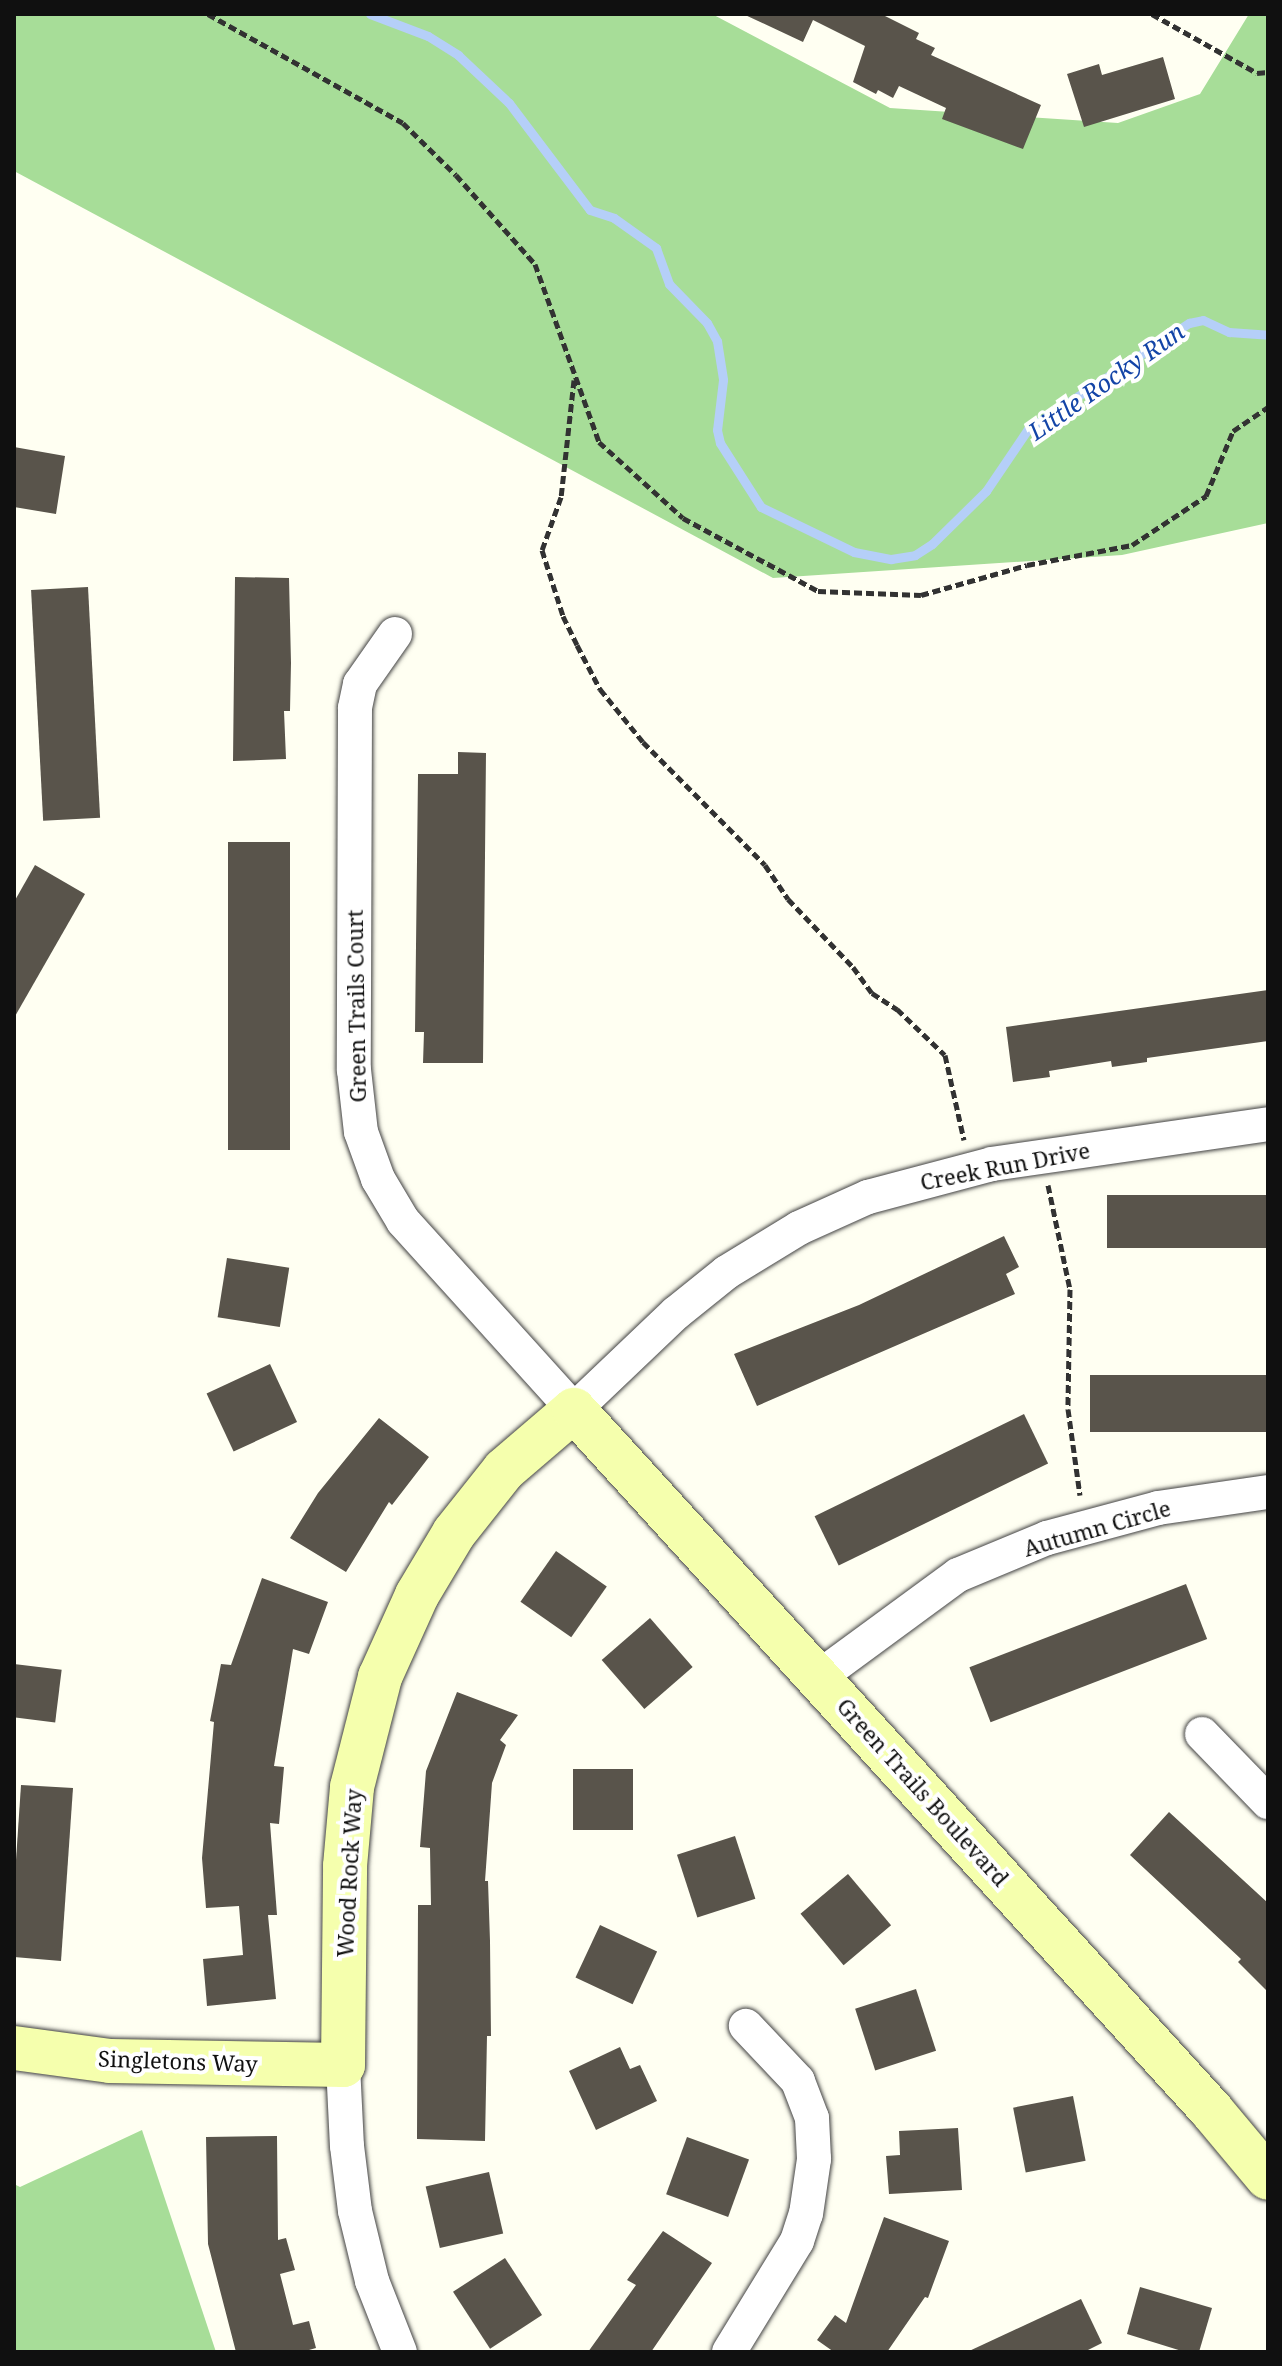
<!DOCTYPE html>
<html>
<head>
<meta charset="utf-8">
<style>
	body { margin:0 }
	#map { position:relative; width:1282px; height:2366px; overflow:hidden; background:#fffff2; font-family:"Noto Serif",serif }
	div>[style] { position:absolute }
	.forest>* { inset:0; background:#a7dd98 }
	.stream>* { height:9px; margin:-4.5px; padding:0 4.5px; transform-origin:4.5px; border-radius:4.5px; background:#b5cff8 }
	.building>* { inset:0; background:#59544b; transform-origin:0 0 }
	.path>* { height:5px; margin-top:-2.5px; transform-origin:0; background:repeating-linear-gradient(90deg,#323232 0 8px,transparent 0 12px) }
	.roads { filter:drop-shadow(0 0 2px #434343) drop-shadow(0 0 2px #434343) }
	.street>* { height:34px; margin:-17px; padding:0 17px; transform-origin:17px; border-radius:17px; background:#fff }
	.secondary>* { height:44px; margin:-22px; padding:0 22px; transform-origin:22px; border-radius:22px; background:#f5ffad }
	span { translate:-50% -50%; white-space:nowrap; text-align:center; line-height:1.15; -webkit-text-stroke:8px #fff; paint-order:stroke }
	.street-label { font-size:22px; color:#101010 }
	.water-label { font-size:24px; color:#1344a7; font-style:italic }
	.frame { position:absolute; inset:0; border:16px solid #101010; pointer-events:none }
</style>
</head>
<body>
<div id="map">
	<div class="forest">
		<i style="clip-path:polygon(14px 14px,712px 14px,890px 108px,1118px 123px,1200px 94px,1249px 14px,1268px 14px,1268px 523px,1122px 555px,773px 578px,14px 171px)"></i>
		<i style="clip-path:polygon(142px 2130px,216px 2352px,14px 2352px,14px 2184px,20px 2187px)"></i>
	</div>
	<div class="stream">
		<i style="left:370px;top:14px;width:62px;rotate:20.8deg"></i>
		<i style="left:428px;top:36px;width:36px;rotate:32deg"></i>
		<i style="left:458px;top:55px;width:70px;rotate:43.3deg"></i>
		<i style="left:509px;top:103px;width:134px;rotate:52.9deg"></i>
		<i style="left:590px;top:210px;width:25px;rotate:18deg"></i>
		<i style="left:614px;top:218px;width:52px;rotate:35.5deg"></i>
		<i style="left:656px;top:248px;width:38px;rotate:70deg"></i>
		<i style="left:669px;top:284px;width:54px;rotate:45.7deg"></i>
		<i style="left:707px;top:323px;width:21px;rotate:61deg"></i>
		<i style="left:717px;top:341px;width:39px;rotate:81deg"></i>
		<i style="left:723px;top:380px;width:50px;rotate:96.8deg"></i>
		<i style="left:717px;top:430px;width:13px;rotate:77deg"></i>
		<i style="left:720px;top:443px;width:76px;rotate:57.4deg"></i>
		<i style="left:761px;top:507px;width:103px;rotate:25.8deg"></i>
		<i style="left:854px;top:552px;width:38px;rotate:11deg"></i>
		<i style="left:891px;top:559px;width:24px;rotate:-9deg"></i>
		<i style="left:915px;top:555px;width:20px;rotate:-33deg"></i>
		<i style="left:932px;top:544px;width:76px;rotate:-44.5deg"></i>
		<i style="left:986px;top:491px;width:75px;rotate:-55.9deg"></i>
		<i style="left:1028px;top:429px;width:193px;rotate:-33.4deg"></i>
		<i style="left:1189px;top:323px;width:14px;rotate:-12deg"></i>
		<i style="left:1203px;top:320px;width:29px;rotate:25deg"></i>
		<i style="left:1229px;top:332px;width:39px;rotate:4deg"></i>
	</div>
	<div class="building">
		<i style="clip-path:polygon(743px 14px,881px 14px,919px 33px,916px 39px,935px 48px,931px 55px,1041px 105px,1023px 149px,942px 119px,946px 108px,899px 86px,893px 98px,878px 90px,876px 94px,853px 82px,865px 46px,813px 20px,803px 42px)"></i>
		<i style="clip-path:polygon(1163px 57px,1175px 99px,1084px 127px,1067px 74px,1099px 64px,1102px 75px)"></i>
		<i style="clip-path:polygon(14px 447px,65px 456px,56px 514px,14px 507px)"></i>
		<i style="clip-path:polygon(235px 577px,289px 578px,291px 663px,290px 711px,284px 711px,286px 759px,233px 761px)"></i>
		<i style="left:88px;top:587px;width:231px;height:57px;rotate:87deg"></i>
		<i style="clip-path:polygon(458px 752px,486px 753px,483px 1063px,423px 1063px,424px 1032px,415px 1032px,418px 774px,458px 774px)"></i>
		<i style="left:228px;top:842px;width:62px;height:308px"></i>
		<i style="clip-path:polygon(35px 865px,85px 894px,14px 1018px,14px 902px)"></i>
		<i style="clip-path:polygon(1268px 990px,1268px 1041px,1147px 1058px,1147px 1062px,1112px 1067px,1111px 1061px,1049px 1071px,1050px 1077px,1013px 1082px,1006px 1027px)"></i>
		<i style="left:1268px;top:1195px;width:53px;height:161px;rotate:90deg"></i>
		<i style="clip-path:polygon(1004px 1236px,1019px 1267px,1006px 1274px,1015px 1294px,757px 1406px,734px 1354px,859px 1305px)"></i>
		<i style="left:227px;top:1258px;width:63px;height:60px;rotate:9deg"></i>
		<i style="left:270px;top:1364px;width:64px;height:70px;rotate:65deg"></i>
		<i style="left:1268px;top:1375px;width:57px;height:178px;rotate:90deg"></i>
		<i style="left:1024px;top:1414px;width:55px;height:233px;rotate:64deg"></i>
		<i style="clip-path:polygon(379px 1418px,429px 1457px,392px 1505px,389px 1502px,346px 1572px,290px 1538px,318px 1493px)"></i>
		<i style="left:556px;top:1551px;width:62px;height:62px;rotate:35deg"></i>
		<i style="clip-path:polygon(262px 1578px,328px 1602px,309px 1654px,293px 1649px,274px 1766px,284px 1767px,279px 1824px,270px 1823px,277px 1915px,268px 1915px,276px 1999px,207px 2006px,203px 1959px,243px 1955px,239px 1906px,206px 1908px,202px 1858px,214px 1722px,210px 1721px,221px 1664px,231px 1665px)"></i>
		<i style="left:1186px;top:1584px;width:59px;height:232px;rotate:69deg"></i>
		<i style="left:650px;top:1618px;width:65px;height:64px;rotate:49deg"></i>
		<i style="left:14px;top:1664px;width:48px;height:53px;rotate:7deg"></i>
		<i style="clip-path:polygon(457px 1692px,518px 1715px,500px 1740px,506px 1745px,492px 1783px,485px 1881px,488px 1881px,490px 1941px,491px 2036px,487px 2036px,485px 2141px,417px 2139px,418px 1905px,431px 1905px,430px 1848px,420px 1847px,426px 1771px)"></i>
		<i style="left:573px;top:1769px;width:60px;height:61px"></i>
		<i style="clip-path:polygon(21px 1785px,73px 1788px,61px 1961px,14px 1957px,14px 1890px)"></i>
		<i style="clip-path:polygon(1169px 1812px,1268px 1903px,1268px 1992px,1238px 1962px,1241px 1959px,1130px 1855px)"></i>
		<i style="left:735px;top:1836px;width:66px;height:61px;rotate:72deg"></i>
		<i style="left:848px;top:1874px;width:67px;height:62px;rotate:50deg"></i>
		<i style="left:600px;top:1925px;width:63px;height:58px;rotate:25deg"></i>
		<i style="left:916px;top:1989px;width:65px;height:64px;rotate:72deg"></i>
		<i style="clip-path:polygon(620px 2047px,630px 2069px,640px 2065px,657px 2101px,596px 2130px,569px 2071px)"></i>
		<i style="left:1073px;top:2096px;width:66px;height:61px;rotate:79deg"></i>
		<i style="clip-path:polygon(958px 2128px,962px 2190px,889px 2194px,886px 2156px,900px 2155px,899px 2131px)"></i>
		<i style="clip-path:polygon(277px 2136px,278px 2240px,286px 2238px,295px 2270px,280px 2274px,293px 2325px,309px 2321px,316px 2348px,302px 2352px,236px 2352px,208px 2244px,206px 2137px)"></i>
		<i style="left:687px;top:2137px;width:66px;height:61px;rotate:20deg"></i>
		<i style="left:489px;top:2172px;width:63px;height:65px;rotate:77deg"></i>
		<i style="clip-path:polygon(884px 2217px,949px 2241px,928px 2298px,925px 2297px,887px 2352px,834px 2352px,817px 2340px,835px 2315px,846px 2323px)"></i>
		<i style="clip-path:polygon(663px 2231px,712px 2263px,651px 2352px,588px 2352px,636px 2285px,627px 2280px)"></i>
		<i style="left:505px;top:2258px;width:68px;height:62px;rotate:57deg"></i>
		<i style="clip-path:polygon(1140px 2287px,1212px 2308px,1199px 2352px,1185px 2352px,1127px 2334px)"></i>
		<i style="clip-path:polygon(1081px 2299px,1102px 2343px,1084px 2352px,967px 2352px)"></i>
	</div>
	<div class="path">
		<i style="left:208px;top:14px;width:223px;rotate:29.2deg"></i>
		<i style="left:403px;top:123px;width:74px;rotate:44.5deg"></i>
		<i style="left:456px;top:175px;width:119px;rotate:48.4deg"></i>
		<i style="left:535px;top:264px;width:189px;rotate:70.2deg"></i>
		<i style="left:599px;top:442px;width:113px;rotate:42.1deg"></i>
		<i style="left:683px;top:518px;width:153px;rotate:28.4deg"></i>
		<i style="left:818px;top:591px;width:103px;rotate:2.2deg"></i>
		<i style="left:921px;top:595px;width:110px;rotate:-15.8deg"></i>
		<i style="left:1027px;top:565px;width:107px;rotate:-10.8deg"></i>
		<i style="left:1132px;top:545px;width:89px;rotate:-33.5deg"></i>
		<i style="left:1206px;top:496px;width:70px;rotate:-67.4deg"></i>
		<i style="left:1233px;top:431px;width:42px;rotate:-34.4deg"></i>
		<i style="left:1152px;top:14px;width:120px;rotate:29.3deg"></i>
		<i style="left:1257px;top:73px;width:11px;rotate:-5deg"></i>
		<i style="left:574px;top:380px;width:118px;rotate:96.3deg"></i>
		<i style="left:561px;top:497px;width:56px;rotate:109.7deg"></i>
		<i style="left:542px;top:550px;width:69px;rotate:72.3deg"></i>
		<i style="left:563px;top:616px;width:32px;rotate:64deg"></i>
		<i style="left:577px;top:645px;width:50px;rotate:62.4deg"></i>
		<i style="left:600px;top:689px;width:68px;rotate:50.9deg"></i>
		<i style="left:643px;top:742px;width:173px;rotate:45.2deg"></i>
		<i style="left:765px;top:865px;width:41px;rotate:55.9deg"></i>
		<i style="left:788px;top:899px;width:94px;rotate:46.3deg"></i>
		<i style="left:853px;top:967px;width:32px;rotate:54deg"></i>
		<i style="left:872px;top:993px;width:30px;rotate:33deg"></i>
		<i style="left:897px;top:1009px;width:66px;rotate:43.8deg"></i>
		<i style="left:945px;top:1055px;width:87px;rotate:77.4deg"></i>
		<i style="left:1048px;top:1185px;width:106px;rotate:78.1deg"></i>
		<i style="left:1070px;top:1289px;width:120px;rotate:91deg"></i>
		<i style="left:1068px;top:1409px;width:87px;rotate:82.1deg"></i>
	</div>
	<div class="roads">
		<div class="street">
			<i style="left:395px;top:634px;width:61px;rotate:125deg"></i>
			<i style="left:360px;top:684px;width:25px;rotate:102deg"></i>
			<i style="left:355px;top:708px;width:362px;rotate:90.2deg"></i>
			<i style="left:354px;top:1070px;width:62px;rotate:83.6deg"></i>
			<i style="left:361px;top:1132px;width:50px;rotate:70.1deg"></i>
			<i style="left:378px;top:1179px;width:49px;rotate:59.2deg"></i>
			<i style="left:403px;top:1221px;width:255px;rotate:47.9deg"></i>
			<i style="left:574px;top:1410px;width:141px;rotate:-43.6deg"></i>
			<i style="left:676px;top:1313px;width:65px;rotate:-38.8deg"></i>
			<i style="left:727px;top:1272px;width:84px;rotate:-31.4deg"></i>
			<i style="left:799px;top:1228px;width:76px;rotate:-24.2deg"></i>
			<i style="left:868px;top:1197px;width:128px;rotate:-14.9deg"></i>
			<i style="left:992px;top:1164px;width:279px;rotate:-8.2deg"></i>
			<i style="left:819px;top:1677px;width:172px;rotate:-36.3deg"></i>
			<i style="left:958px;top:1575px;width:96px;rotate:-22.6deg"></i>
			<i style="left:1047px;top:1538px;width:115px;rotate:-15.1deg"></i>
			<i style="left:1158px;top:1508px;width:111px;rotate:-8.3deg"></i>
			<i style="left:1202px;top:1734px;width:95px;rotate:45.9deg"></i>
			<i style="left:343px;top:2065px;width:81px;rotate:87.2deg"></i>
			<i style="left:347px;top:2146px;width:65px;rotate:83deg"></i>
			<i style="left:355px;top:2211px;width:72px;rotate:76.3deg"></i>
			<i style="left:372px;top:2281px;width:76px;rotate:68.5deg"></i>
			<i style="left:729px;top:2352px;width:130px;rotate:-58.5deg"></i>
			<i style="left:797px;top:2241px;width:28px;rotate:-72deg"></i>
			<i style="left:806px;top:2214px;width:56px;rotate:-81.7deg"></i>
			<i style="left:814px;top:2159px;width:41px;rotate:-92.8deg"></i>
			<i style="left:812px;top:2118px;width:40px;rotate:-111deg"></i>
			<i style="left:798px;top:2081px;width:76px;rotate:-133.4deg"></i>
		</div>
		<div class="secondary">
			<i style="left:14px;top:2048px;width:97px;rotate:7.7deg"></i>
			<i style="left:110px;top:2061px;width:233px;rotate:1deg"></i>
			<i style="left:343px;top:2065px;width:199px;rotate:-89.4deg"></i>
			<i style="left:345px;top:1866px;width:79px;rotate:-84.9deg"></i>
			<i style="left:352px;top:1787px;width:114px;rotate:-75.7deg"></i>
			<i style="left:380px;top:1677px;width:90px;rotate:-65.7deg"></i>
			<i style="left:417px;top:1595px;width:72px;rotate:-59.2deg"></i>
			<i style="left:454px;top:1533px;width:80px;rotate:-51.6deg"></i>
			<i style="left:504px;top:1470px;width:92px;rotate:-40.6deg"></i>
			<i style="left:574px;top:1410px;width:948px;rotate:47.69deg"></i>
			<i style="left:1212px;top:2111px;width:87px;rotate:50.1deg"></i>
		</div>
	</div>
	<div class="street-label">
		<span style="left:356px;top:1006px;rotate:-91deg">Green Trails Court</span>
		<span style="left:1005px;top:1166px;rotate:-11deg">Creek Run Drive</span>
		<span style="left:1097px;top:1528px;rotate:-16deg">Autumn Circle</span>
		<span style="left:923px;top:1792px;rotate:48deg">Green Trails Boulevard</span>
		<span style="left:349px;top:1873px;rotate:-87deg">Wood Rock Way</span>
		<span style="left:178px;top:2061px;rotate:2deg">Singletons Way</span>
	</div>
	<div class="water-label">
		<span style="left:1106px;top:381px;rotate:-35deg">Little Rocky Run</span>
	</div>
	<div class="frame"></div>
</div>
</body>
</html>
